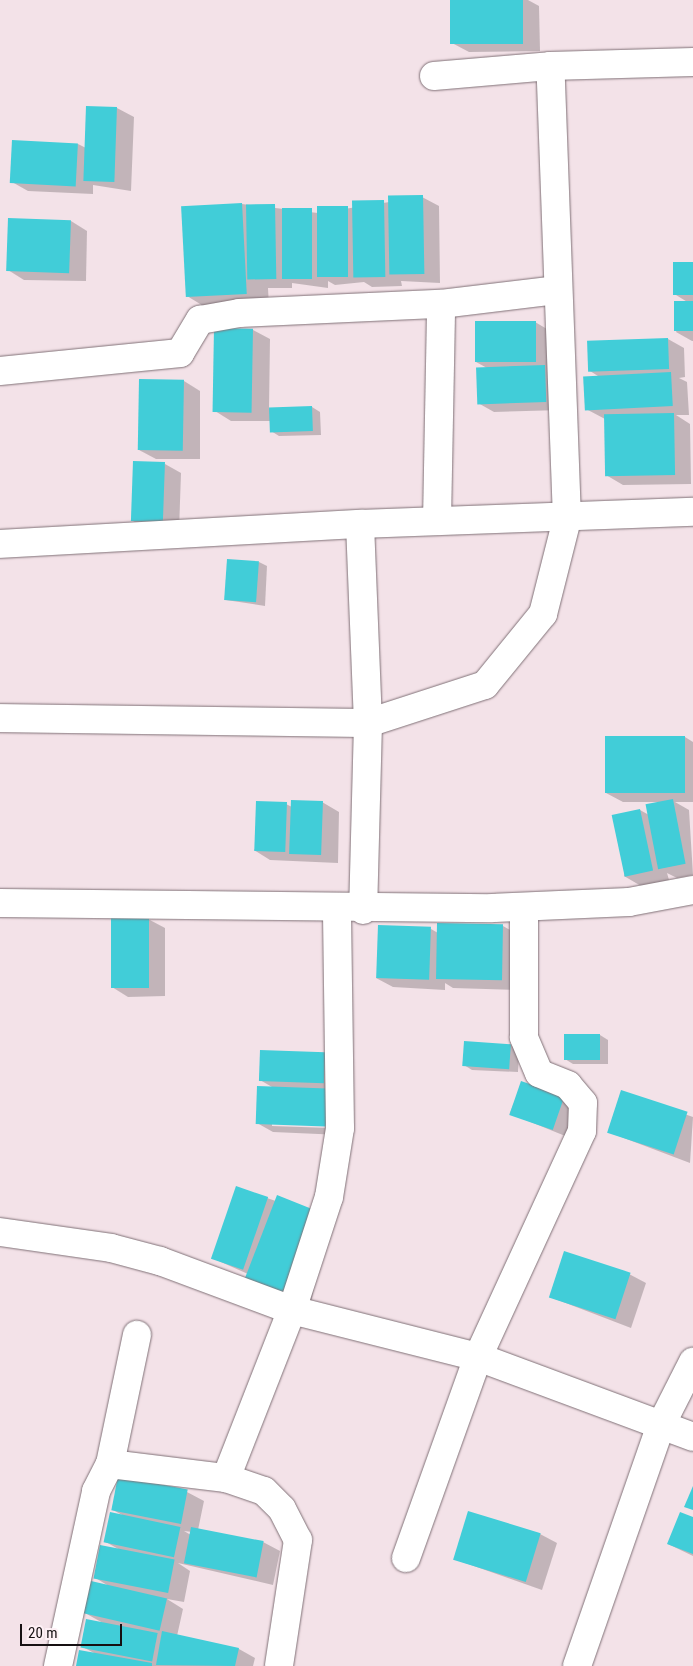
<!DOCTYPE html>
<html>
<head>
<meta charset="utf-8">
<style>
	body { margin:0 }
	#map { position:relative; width:693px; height:1666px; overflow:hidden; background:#f3e2e8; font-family:"Roboto Condensed",sans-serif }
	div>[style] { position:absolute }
	.shadow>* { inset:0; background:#0003; transform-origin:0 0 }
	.building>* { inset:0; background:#41cdd8; transform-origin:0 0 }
	.roads { filter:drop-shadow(0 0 1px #807177) drop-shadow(0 0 1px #807177) }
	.minor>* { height:28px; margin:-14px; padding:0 14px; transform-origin:14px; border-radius:14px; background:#fff }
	span { translate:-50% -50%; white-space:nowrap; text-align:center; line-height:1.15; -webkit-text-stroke:4.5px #fef0f5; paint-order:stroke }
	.scale { position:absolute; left:20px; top:1624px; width:102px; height:22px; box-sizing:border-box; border:2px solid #161012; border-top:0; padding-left:6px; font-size:15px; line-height:18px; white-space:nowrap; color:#161012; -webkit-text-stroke:4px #fef0f5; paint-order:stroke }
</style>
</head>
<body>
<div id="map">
	<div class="shadow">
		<i style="clip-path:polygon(451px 0,528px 0,539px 6px,540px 51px,469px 52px,452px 43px)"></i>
		<i style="clip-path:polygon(87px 107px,117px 108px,134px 117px,131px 191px,93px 185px,93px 194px,28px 191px,12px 182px,78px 144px,86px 148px)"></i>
		<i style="clip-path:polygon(422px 197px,439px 206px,440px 283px,401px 281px,402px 286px,372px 287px,364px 282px,335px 285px,328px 281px,328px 288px,292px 283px,292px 288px,268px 288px,269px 307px,210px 310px,187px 296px,242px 204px,318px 213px)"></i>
		<i style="clip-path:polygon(71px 221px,87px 231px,86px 281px,24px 280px,8px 270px)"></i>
		<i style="clip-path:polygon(693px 264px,693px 341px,692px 341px,676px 332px,689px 303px,676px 295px)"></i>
		<i style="clip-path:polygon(535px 322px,552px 332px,562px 410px,494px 412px,478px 403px,487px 368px,476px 362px)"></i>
		<i style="clip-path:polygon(215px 329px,253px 330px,270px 339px,269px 409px,312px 407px,320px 412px,321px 435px,279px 436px,271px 431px,271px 421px,231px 421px,215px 411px)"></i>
		<i style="clip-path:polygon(668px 339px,684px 348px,685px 377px,679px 378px,687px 382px,689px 415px,676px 415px,690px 424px,691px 484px,623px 485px,606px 475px,605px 419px,586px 409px,598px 376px,590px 371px)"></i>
		<i style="clip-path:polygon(184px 381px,200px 391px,200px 459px,156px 459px,139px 450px)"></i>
		<i style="clip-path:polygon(165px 464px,181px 473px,179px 531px,149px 530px,133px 521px)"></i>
		<i style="clip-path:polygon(259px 562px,267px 566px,265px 606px,226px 600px)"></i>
		<i style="clip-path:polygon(685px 737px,693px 742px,693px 802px,675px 802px,689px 810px,693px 875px,677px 878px,667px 873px,669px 880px,641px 886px,624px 876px,640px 810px,649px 815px,659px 802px,623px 802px,606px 793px)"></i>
		<i style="clip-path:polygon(322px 802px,339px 812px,338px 863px,270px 860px,254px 850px,286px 804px,292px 807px)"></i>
		<i style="clip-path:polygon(148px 919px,165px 928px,165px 996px,128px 997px,112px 987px)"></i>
		<i style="clip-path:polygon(503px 926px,519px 935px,518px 990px,453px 988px,445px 983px,445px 990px,393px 987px,376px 978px,431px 929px,438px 933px)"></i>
		<i style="clip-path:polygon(600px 1035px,608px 1040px,608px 1064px,573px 1064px,565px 1059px,565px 1036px)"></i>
		<i style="clip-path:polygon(465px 1042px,511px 1045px,519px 1050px,518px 1072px,472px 1070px,464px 1065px)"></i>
		<i style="clip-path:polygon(evenodd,324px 1053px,341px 1063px,341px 1135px,273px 1132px,257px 1123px,272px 1087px,260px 1080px,324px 1053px,272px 1123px,331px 1125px,331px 1128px,272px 1126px,272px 1123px)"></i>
		<i style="left:522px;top:1083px;width:64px;height:33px;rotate:22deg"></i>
		<i style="clip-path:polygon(621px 1092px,693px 1117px,690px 1163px,608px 1132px)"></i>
		<i style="clip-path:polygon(267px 1198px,328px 1219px,308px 1318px,248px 1274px,212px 1258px)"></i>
		<i style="clip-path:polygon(629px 1274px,646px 1283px,631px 1328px,550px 1297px)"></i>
		<i style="clip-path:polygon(evenodd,187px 1492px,204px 1501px,198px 1530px,263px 1542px,280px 1551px,273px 1585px,178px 1563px,190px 1571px,184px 1602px,167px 1599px,183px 1609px,177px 1636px,239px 1649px,255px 1658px,253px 1666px,77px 1666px,94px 1653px,81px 1646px,103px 1623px,85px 1613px,107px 1585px,94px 1577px,120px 1550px,106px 1542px,124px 1516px,113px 1510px,187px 1492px,184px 1531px,192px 1532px,191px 1535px,184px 1531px)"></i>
		<i style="clip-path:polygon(693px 1519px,693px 1556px,668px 1544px)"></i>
		<i style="clip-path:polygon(540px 1534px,557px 1543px,542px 1590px,454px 1559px)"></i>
	</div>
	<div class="building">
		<i style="left:450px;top:0;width:73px;height:44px"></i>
		<i style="left:86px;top:106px;width:31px;height:75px;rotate:2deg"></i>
		<i style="left:12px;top:140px;width:66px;height:43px;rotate:3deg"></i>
		<i style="left:423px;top:195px;width:79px;height:35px;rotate:89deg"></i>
		<i style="left:384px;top:200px;width:77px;height:32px;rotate:89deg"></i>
		<i style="left:242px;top:203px;width:91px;height:61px;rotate:87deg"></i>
		<i style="left:275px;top:204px;width:75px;height:29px;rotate:89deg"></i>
		<i style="left:317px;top:206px;width:31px;height:71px"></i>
		<i style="left:282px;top:208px;width:30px;height:71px"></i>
		<i style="left:8px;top:218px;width:63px;height:53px;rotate:2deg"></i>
		<i style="left:693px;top:262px;width:33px;height:20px;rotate:90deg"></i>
		<i style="left:693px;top:301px;width:30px;height:19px;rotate:90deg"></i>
		<i style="left:475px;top:321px;width:61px;height:41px"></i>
		<i style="left:214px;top:328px;width:39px;height:84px;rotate:1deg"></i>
		<i style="left:668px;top:338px;width:31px;height:81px;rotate:88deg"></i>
		<i style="left:545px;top:365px;width:37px;height:69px;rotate:88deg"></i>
		<i style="left:671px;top:372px;width:34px;height:88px;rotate:87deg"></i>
		<i style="left:139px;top:379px;width:45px;height:71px;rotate:1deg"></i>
		<i style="left:312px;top:406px;width:25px;height:43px;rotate:88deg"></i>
		<i style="left:674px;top:413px;width:62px;height:70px;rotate:89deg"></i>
		<i style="left:133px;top:461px;width:32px;height:60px;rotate:2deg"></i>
		<i style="left:227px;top:559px;width:32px;height:41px;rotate:4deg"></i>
		<i style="left:605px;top:736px;width:80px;height:57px"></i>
		<i style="left:673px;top:799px;width:66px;height:28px;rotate:79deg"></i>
		<i style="left:291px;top:800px;width:32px;height:54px;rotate:2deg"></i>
		<i style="left:256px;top:801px;width:31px;height:50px;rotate:2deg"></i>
		<i style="left:640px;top:809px;width:63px;height:29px;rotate:78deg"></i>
		<i style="left:149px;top:917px;width:71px;height:38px;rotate:90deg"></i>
		<i style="left:437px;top:923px;width:66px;height:56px;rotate:1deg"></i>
		<i style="left:378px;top:925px;width:53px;height:53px;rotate:2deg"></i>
		<i style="left:564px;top:1034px;width:36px;height:26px"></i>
		<i style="left:464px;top:1041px;width:47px;height:25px;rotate:4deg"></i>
		<i style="left:260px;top:1050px;width:65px;height:31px;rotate:2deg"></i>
		<i style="left:521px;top:1081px;width:46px;height:36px;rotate:19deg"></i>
		<i style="left:257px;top:1086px;width:70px;height:38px;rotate:2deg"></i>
		<i style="left:621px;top:1090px;width:70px;height:45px;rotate:18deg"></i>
		<i style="left:236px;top:1186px;width:34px;height:77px;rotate:19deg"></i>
		<i style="clip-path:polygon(277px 1195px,312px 1209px,292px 1310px,245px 1278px)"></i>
		<i style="left:564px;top:1251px;width:70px;height:49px;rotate:18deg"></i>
		<i style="left:118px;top:1476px;width:71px;height:35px;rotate:11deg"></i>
		<i style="clip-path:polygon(693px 1486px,693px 1510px,684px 1507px)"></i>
		<i style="left:468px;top:1511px;width:76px;height:51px;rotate:17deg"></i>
		<i style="left:110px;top:1512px;width:72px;height:31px;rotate:12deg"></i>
		<i style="clip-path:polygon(680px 1512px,693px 1517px,693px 1554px,667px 1544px)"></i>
		<i style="left:191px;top:1527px;width:74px;height:37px;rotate:11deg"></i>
		<i style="left:100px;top:1545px;width:76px;height:34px;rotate:11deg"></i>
		<i style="left:91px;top:1581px;width:78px;height:33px;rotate:13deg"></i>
		<i style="left:86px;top:1619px;width:73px;height:29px;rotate:11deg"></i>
		<i style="clip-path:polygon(162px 1631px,239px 1648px,235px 1666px,156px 1665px)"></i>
		<i style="clip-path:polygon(79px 1650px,152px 1663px,152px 1666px,76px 1666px)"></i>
	</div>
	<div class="roads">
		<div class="minor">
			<i style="left:434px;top:76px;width:116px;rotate:-4.9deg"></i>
			<i style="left:550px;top:66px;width:143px;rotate:-1.6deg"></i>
			<i style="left:0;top:371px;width:181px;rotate:-5.7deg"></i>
			<i style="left:180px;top:353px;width:39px;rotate:-59deg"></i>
			<i style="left:200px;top:320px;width:40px;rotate:-10deg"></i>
			<i style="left:239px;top:313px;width:202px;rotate:-2.6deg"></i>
			<i style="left:441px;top:304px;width:116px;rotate:-6.9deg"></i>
			<i style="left:437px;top:521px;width:217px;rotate:-88.9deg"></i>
			<i style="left:360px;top:524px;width:199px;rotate:87.7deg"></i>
			<i style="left:368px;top:723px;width:187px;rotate:91.5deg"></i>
			<i style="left:0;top:544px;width:361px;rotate:-3.2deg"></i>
			<i style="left:360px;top:524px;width:333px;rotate:-2.1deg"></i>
			<i style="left:0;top:718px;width:368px;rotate:0.8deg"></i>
			<i style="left:368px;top:723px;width:123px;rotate:-18deg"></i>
			<i style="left:485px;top:685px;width:92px;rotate:-50.8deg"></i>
			<i style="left:543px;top:614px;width:98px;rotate:-75.8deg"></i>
			<i style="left:567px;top:519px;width:453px;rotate:-92.1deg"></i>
			<i style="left:0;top:903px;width:492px;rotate:0.6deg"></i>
			<i style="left:492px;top:908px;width:137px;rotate:-2.5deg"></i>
			<i style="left:629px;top:902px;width:65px;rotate:-10.6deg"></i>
			<i style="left:0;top:1232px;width:112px;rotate:8.2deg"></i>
			<i style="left:111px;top:1248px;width:51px;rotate:14.9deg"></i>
			<i style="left:160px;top:1261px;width:141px;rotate:20.4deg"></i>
			<i style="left:292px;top:1310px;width:192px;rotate:14.2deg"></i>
			<i style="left:478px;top:1357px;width:229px;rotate:20.4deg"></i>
			<i style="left:110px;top:1464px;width:132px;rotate:-78.2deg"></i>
			<i style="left:226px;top:1478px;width:180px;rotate:-68.6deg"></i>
			<i style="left:292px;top:1310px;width:119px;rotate:-71.9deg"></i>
			<i style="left:329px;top:1197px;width:70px;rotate:-80.9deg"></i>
			<i style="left:340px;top:1128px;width:219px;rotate:-90.8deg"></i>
			<i style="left:406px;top:1558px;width:214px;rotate:-70.3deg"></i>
			<i style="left:478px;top:1357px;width:249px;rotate:-65.3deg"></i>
			<i style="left:582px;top:1131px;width:28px;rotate:-88deg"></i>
			<i style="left:583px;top:1103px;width:23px;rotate:-130deg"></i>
			<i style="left:568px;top:1085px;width:31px;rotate:-158deg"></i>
			<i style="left:539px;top:1073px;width:39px;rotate:-113deg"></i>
			<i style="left:524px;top:1037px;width:130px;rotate:-90deg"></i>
			<i style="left:58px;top:1666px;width:179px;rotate:-77.7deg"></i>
			<i style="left:96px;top:1491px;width:30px;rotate:-63deg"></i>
			<i style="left:110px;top:1464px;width:117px;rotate:6.9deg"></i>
			<i style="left:226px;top:1478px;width:40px;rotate:18.9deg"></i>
			<i style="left:264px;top:1491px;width:25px;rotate:45deg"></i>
			<i style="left:282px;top:1509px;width:35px;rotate:63deg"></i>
			<i style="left:298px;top:1540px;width:127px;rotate:98.6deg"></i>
			<i style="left:577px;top:1666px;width:255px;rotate:-70.8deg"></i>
			<i style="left:661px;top:1425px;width:71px;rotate:-63.1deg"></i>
		</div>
	</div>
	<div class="scale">20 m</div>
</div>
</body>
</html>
